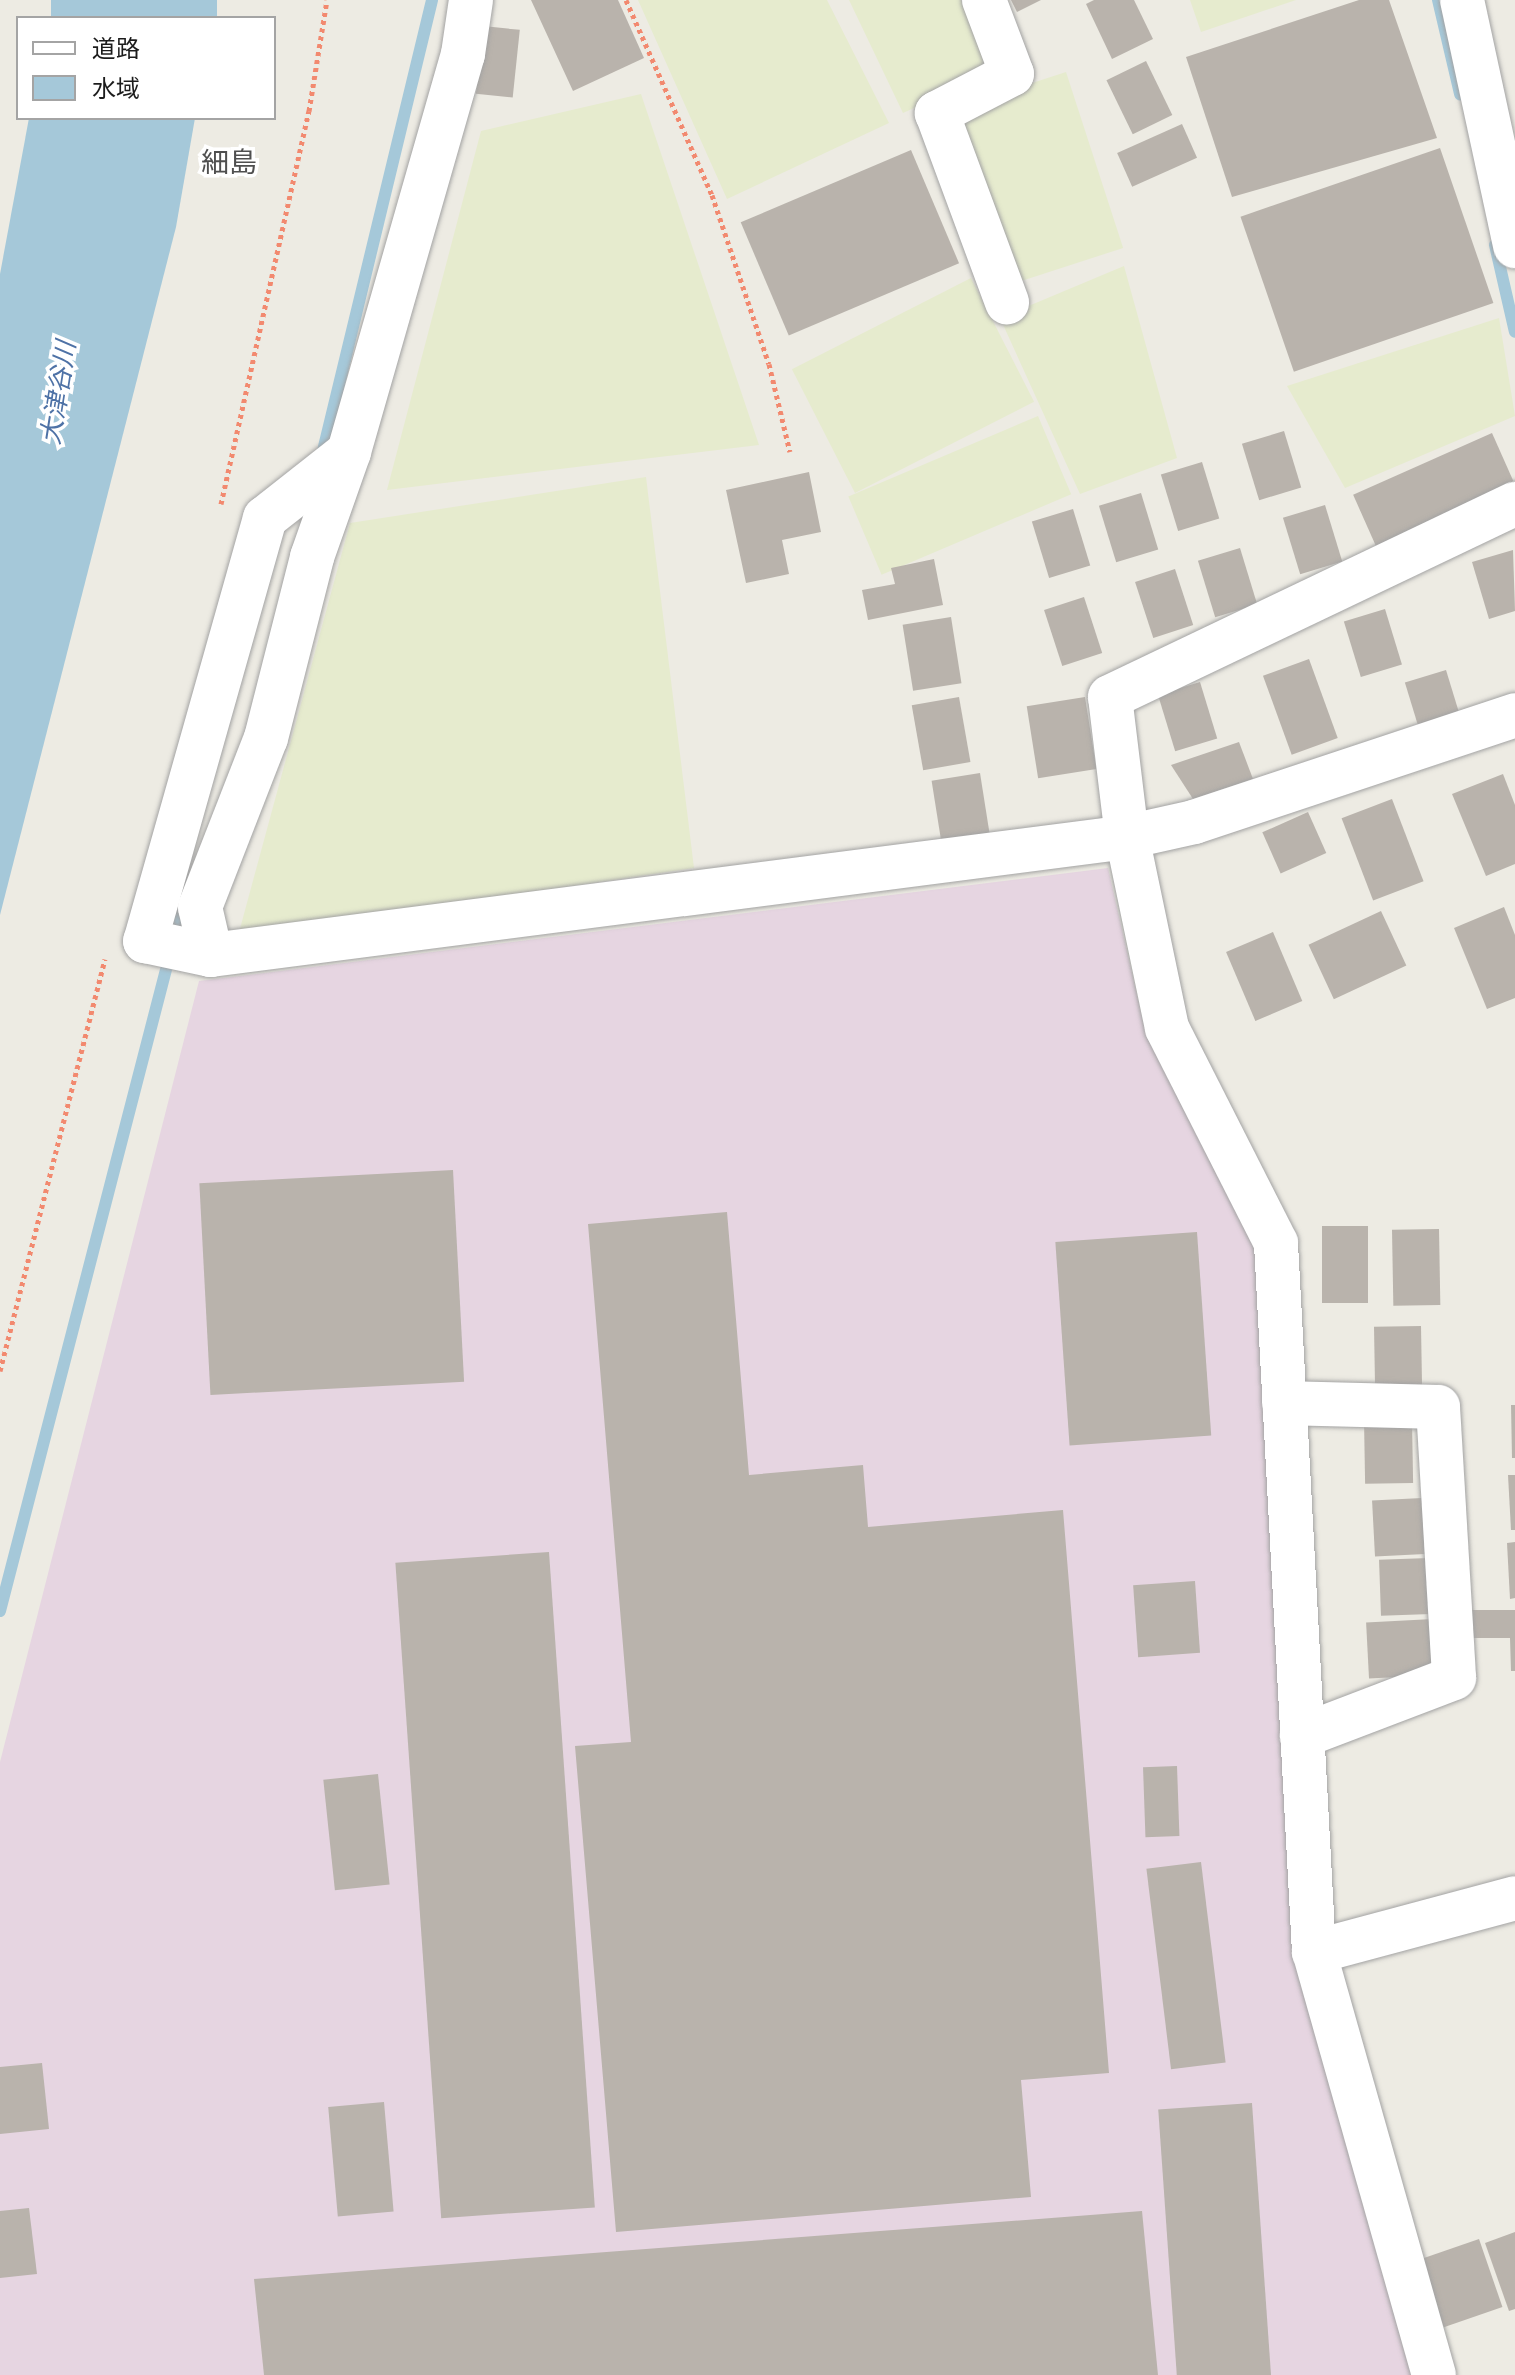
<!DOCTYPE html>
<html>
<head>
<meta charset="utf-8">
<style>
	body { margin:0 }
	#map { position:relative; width:1515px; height:2375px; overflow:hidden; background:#edebe3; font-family:"Source Sans 3","Noto Sans JP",sans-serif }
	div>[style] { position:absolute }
	.industrial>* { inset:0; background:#e6d5e1 }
	.farmland>* { inset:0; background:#e6ebce; transform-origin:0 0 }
	.water>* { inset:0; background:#a5c8d9; transform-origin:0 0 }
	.stream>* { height:12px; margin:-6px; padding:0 6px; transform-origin:6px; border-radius:6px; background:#a5c8d9 }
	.building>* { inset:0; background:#b9b3ac; transform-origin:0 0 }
	.path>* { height:5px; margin-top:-2.5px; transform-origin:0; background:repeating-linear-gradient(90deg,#f2896f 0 4px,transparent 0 8px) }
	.roads { filter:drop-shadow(0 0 2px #a3a3a3) drop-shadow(0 0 2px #a3a3a3) }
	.street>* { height:44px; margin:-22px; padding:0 22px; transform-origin:22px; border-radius:22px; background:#fff }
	span { translate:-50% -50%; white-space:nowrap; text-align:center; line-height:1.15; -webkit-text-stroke:7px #fff; paint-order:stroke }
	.water-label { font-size:26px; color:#4e72a6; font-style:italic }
	.quarter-label { font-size:28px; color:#4f4f4f }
	.legend { position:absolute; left:16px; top:16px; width:260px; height:104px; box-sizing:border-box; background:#fff; border:2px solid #a4a4a4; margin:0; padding:10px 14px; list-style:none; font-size:24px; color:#1c1c1c }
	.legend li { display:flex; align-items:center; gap:16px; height:40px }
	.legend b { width:40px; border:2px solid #a4a4a4 }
</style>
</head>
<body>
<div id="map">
	<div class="industrial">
		<i style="clip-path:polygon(1108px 868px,1145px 1030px,1262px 1248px,1300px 1933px,1421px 2375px,0 2375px,0 1762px,199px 981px)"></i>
	</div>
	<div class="farmland">
		<i style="clip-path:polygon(638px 0,827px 0,889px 123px,727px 199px)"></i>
		<i style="clip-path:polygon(849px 0,961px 0,989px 74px,903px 113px)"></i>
		<i style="clip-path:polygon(1190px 0,1296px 0,1201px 32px)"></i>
		<i style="left:1066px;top:72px;width:185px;height:124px;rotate:72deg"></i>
		<i style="clip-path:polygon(641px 94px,759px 445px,387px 490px,481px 131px)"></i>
		<i style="clip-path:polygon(1124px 266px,1177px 458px,1080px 494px,1000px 318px)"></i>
		<i style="left:971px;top:278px;width:139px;height:201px;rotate:63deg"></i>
		<i style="clip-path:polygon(1499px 318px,1515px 416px,1345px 488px,1287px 386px)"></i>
		<i style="left:1038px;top:416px;width:85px;height:206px;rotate:67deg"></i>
		<i style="clip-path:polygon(646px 477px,694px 868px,238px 936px,350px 523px)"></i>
	</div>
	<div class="water">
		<i style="left:51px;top:0;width:166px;height:18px"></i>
		<i style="clip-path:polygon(29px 118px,195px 118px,176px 227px,0 915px,0 274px)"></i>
	</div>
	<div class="stream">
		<i style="left:1438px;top:0;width:97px;rotate:76.8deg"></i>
		<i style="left:1495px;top:245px;width:89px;rotate:77.1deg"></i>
		<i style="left:321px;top:459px;width:472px;rotate:-76.4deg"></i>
		<i style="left:0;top:1611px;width:734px;rotate:-75.49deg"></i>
	</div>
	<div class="building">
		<i style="clip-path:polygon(531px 0,618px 0,644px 58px,573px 91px)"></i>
		<i style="clip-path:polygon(1011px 0,1041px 0,1017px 12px)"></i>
		<i style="clip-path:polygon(1094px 0,1134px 0,1153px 39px,1112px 59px,1086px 4px)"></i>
		<i style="clip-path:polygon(1359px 0,1389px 0,1437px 138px,1232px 197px,1186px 57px)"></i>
		<i style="left:483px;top:26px;width:37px;height:68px;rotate:6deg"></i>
		<i style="left:1146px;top:61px;width:60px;height:44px;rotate:64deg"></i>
		<i style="left:1182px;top:124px;width:37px;height:71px;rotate:66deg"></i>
		<i style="left:1440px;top:148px;width:164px;height:211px;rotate:71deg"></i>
		<i style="left:911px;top:150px;width:123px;height:185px;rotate:67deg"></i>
		<i style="left:1284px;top:431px;width:59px;height:44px;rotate:73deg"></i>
		<i style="left:1492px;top:433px;width:56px;height:152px;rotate:66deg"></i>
		<i style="left:1202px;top:462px;width:59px;height:43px;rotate:73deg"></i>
		<i style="clip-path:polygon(809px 472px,821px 532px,782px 540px,789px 574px,746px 583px,726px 490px)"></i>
		<i style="left:1141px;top:493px;width:59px;height:44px;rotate:73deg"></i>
		<i style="left:1325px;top:505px;width:59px;height:44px;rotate:73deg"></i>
		<i style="left:1073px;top:509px;width:59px;height:43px;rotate:73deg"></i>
		<i style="left:1240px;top:548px;width:59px;height:44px;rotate:73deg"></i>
		<i style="clip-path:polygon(1513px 550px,1515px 611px,1489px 619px,1472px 562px)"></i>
		<i style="clip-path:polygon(934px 559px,943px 605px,868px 620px,862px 590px,895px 584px,891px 568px)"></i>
		<i style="left:1175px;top:569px;width:59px;height:42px;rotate:72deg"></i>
		<i style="left:1084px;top:597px;width:59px;height:42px;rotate:72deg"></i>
		<i style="left:1385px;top:609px;width:58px;height:43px;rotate:73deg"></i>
		<i style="left:951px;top:617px;width:67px;height:49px;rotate:81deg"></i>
		<i style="left:1309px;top:659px;width:84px;height:49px;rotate:70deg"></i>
		<i style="left:1446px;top:670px;width:58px;height:43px;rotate:73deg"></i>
		<i style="left:1200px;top:682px;width:59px;height:44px;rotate:73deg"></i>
		<i style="left:959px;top:697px;width:66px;height:48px;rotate:80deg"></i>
		<i style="left:1085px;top:697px;width:73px;height:59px;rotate:81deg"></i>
		<i style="clip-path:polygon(1239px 742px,1253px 779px,1193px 799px,1171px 765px)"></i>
		<i style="left:980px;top:773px;width:67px;height:49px;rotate:81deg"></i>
		<i style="clip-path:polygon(1503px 774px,1515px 805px,1515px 864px,1486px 876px,1452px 794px)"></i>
		<i style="left:1392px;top:799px;width:88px;height:54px;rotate:69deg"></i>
		<i style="left:1308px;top:812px;width:45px;height:50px;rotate:66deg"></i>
		<i style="clip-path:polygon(1504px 907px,1515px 935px,1515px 998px,1487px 1009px,1454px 928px)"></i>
		<i style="left:1381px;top:911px;width:60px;height:80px;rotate:65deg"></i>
		<i style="left:1273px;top:932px;width:75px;height:51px;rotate:67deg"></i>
		<i style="left:453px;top:1170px;width:212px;height:254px;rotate:87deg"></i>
		<i style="clip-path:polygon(727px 1212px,749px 1475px,863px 1465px,868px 1527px,1063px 1510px,1109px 2073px,1021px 2080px,1031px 2197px,616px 2232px,575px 1746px,631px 1742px,588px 1224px)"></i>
		<i style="left:1322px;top:1226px;width:46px;height:77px"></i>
		<i style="left:1439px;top:1229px;width:76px;height:47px;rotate:89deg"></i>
		<i style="left:1197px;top:1232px;width:204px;height:142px;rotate:86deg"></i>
		<i style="left:1421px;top:1326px;width:64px;height:47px;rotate:89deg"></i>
		<i style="clip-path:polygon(1511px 1405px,1515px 1405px,1515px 1458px,1512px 1458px)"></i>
		<i style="left:1412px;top:1419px;width:64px;height:48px;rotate:89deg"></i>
		<i style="clip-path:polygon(1508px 1475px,1515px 1475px,1515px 1530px,1511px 1530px)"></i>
		<i style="left:1422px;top:1498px;width:56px;height:50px;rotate:87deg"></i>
		<i style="clip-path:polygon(1515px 1542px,1515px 1598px,1510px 1599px,1507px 1543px)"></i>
		<i style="left:549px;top:1552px;width:657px;height:154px;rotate:86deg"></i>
		<i style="left:1429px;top:1558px;width:56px;height:50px;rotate:88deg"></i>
		<i style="left:1195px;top:1581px;width:72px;height:62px;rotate:86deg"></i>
		<i style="clip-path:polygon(1469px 1610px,1515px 1610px,1515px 1671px,1511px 1671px,1510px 1638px,1468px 1638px)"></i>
		<i style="left:1433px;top:1619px;width:56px;height:67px;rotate:87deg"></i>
		<i style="left:1177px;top:1766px;width:70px;height:34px;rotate:88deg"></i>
		<i style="left:378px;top:1774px;width:111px;height:55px;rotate:84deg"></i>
		<i style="left:1201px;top:1862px;width:202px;height:55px;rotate:83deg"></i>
		<i style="clip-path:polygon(42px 2063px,49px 2129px,0 2134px,0 2067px)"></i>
		<i style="left:384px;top:2102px;width:110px;height:56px;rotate:85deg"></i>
		<i style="left:1252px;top:2103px;width:273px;height:94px;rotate:86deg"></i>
		<i style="clip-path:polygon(29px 2208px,37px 2274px,0 2278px,0 2211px)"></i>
		<i style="clip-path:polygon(1142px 2211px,1158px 2375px,264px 2375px,254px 2279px)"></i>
		<i style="clip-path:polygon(1515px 2232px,1515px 2309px,1509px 2311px,1485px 2243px)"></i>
		<i style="left:1479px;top:2239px;width:72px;height:62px;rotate:71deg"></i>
	</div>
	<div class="path">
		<i style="left:626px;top:0;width:213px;rotate:66.2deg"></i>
		<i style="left:712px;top:195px;width:178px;rotate:71.4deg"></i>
		<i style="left:769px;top:364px;width:90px;rotate:76.6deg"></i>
		<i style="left:221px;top:504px;width:403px;rotate:-77.4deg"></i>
		<i style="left:309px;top:111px;width:112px;rotate:-80.8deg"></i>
		<i style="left:0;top:1371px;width:425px;rotate:-75.7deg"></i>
	</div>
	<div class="roads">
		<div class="street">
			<i style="left:471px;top:0;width:55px;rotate:98.4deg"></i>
			<i style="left:463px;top:54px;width:414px;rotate:106deg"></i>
			<i style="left:349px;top:452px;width:107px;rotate:141.8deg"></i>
			<i style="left:265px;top:518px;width:440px;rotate:105.8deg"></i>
			<i style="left:145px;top:941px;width:67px;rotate:12deg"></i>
			<i style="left:211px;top:955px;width:924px;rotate:-7.34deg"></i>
			<i style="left:1127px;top:837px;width:69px;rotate:-12.6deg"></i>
			<i style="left:1194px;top:822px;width:338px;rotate:-18.4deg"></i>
			<i style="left:984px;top:0;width:79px;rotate:69.3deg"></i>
			<i style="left:1012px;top:74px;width:85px;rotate:152.5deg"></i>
			<i style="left:937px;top:113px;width:202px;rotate:69.7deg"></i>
			<i style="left:1462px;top:0;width:252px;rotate:77.8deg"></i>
			<i style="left:211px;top:955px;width:49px;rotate:-102.9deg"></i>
			<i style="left:200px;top:907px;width:181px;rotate:-68.7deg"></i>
			<i style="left:266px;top:738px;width:187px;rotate:-75.7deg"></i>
			<i style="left:312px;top:557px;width:111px;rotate:-70.6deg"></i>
			<i style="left:1284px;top:1403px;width:154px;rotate:1.5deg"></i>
			<i style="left:1438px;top:1407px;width:271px;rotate:86.6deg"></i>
			<i style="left:1454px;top:1678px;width:163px;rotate:159.1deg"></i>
			<i style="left:1314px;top:1952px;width:208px;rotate:-15deg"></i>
			<i style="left:1434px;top:2375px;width:440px;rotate:-105.8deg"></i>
			<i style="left:1314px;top:1952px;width:710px;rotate:-93.07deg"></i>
			<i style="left:1276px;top:1243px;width:241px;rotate:-116.9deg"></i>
			<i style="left:1167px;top:1028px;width:195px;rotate:-101.8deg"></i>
			<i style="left:1127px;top:837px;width:141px;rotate:-96.9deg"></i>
			<i style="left:1110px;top:697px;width:449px;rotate:-25.5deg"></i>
		</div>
	</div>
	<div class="water-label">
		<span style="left:59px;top:393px;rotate:-81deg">大津谷川</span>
	</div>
	<div class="quarter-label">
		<span style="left:229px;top:163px">細島</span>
	</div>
	<ul class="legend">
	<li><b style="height:10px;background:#fff"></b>道路</li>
	<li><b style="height:22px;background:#a5c8d9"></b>水域</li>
	</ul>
</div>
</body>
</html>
